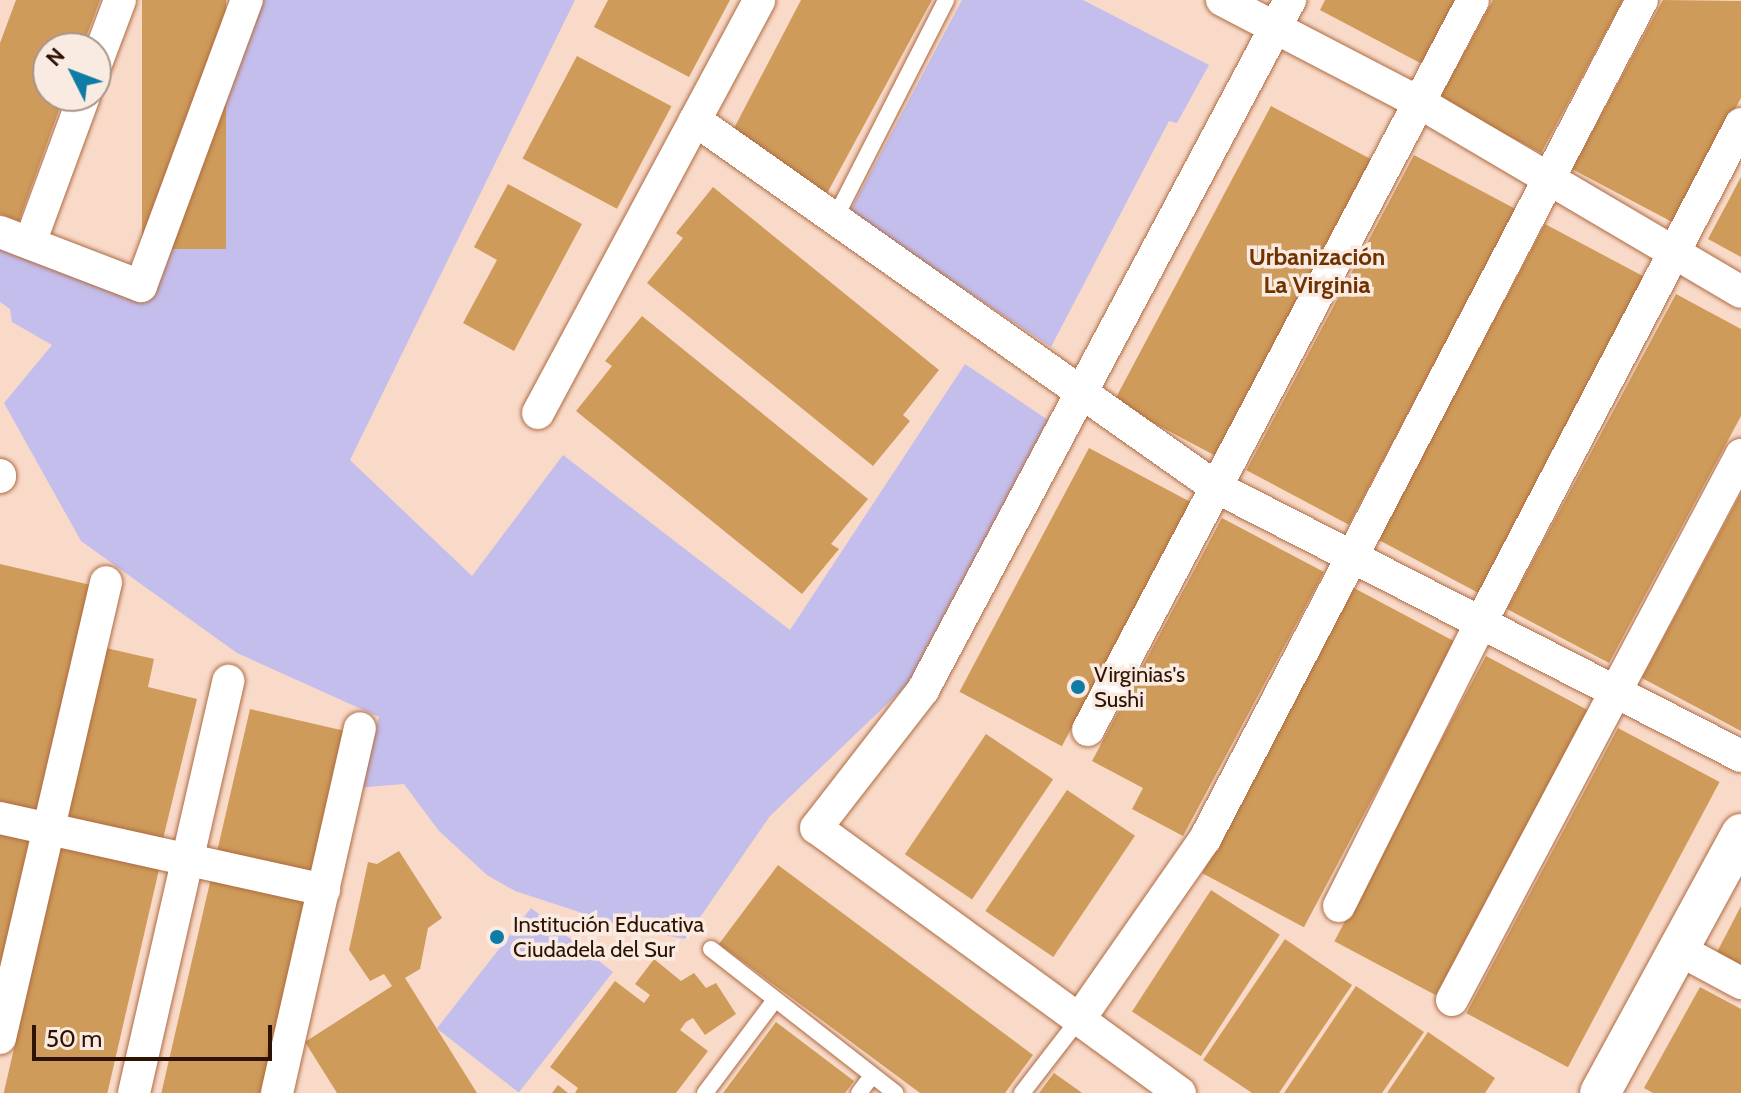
<!DOCTYPE html>
<html>
<head>
<meta charset="utf-8">
<style>
	body { margin:0 }
	#map { position:relative; width:1741px; height:1093px; overflow:hidden; background:#f9dac9; font-family:Cabin,sans-serif }
	div>[style] { position:absolute }
	.green>* { inset:0; background:#c4beed; transform-origin:0 0 }
	.building>* { inset:0; background:#ce9b5a; transform-origin:0 0 }
	.roads { filter:drop-shadow(0 0 2px #ae6b41) drop-shadow(0 0 2px #ae6b41) }
	.service>* { height:16px; margin:-8px; padding:0 8px; transform-origin:8px; border-radius:8px; background:#fff }
	.minor>* { height:32px; margin:-16px; padding:0 16px; transform-origin:16px; border-radius:16px; background:#fff }
	.tertiary>* { height:40px; margin:-20px; padding:0 20px; transform-origin:20px; border-radius:20px; background:#fff }
	.dots>* { width:22px; height:22px; translate:-50% -50%; box-sizing:border-box; border:4px solid #faebe2; border-radius:50% }
	span { translate:-50% -50%; white-space:nowrap; text-align:center; line-height:1.15; -webkit-text-stroke:7px #faebe2; paint-order:stroke }
	.poi-label { font-size:22px; color:#2e1303 }
	.left { translate:0 -50%; text-align:left }
	.neighbourhood-label { font-size:24px; color:#703200; font-weight:700 }
	.north { position:absolute; left:32px; top:32px; width:80px; height:80px; box-sizing:border-box; background:#faebe2; border:2px solid #a89589; border-radius:50%; rotate:312deg; font-size:22px; font-weight:700; line-height:32px; text-align:center; color:#2e1303 }
	.north::after { content:''; display:block; margin:auto; width:28px; height:36px; background:#0e7ca5; clip-path:polygon(50% 0,100% 100%,50% 72%,0 100%) }
	.scale { position:absolute; left:32px; top:1025px; width:240px; height:36px; box-sizing:border-box; border:4px solid #2e1303; border-top:0; padding-left:10px; font-size:24px; line-height:28px; white-space:nowrap; color:#2e1303; -webkit-text-stroke:6px #faebe2; paint-order:stroke }
</style>
</head>
<body>
<div id="map">
	<div class="green">
		<i style="clip-path:polygon(259px 0,575px 0,350px 460px,472px 576px,563px 455px,790px 630px,965px 364px,1048px 420px,908px 684px,770px 816px,685px 939px,628px 928px,515px 891px,487px 875px,439px 831px,404px 784px,355px 788px,379px 717px,237px 653px,81px 541px,4px 403px,52px 345px,12px 322px,10px 309px,0 302px,0 245px,145px 302px)"></i>
		<i style="clip-path:polygon(962px 0,1083px 0,1209px 65px,1177px 123px,1169px 121px,1051px 347px,849px 213px)"></i>
		<i style="left:531px;top:908px;width:104px;height:153px;rotate:38deg"></i>
	</div>
	<div class="building">
		<i style="clip-path:polygon(16px 0,100px 0,82px 48px,48px 48px,48px 96px,64px 96px,19px 221px,0 214px,0 43px)"></i>
		<i style="left:142px;top:0;width:84px;height:249px"></i>
		<i style="clip-path:polygon(608px 0,730px 0,689px 77px,594px 27px)"></i>
		<i style="clip-path:polygon(801px 0,932px 0,825px 197px,730px 136px)"></i>
		<i style="clip-path:polygon(1325px 0,1456px 0,1422px 64px,1320px 10px)"></i>
		<i style="clip-path:polygon(1493px 0,1623px 0,1541px 153px,1439px 99px)"></i>
		<i style="clip-path:polygon(1663px 0,1741px 1px,1741px 98px,1674px 223px,1572px 169px)"></i>
		<i style="left:577px;top:56px;width:107px;height:116px;rotate:28deg"></i>
		<i style="left:1271px;top:106px;width:115px;height:335px;rotate:28deg"></i>
		<i style="left:1414px;top:155px;width:116px;height:357px;rotate:28deg"></i>
		<i style="clip-path:polygon(1741px 177px,1741px 257px,1708px 239px)"></i>
		<i style="clip-path:polygon(508px 184px,582px 224px,514px 351px,463px 323px,497px 260px,474px 247px)"></i>
		<i style="clip-path:polygon(713px 187px,939px 370px,903px 415px,910px 421px,873px 466px,647px 283px,683px 238px,676px 233px)"></i>
		<i style="left:1545px;top:224px;width:115px;height:357px;rotate:28deg"></i>
		<i style="clip-path:polygon(1676px 294px,1741px 329px,1741px 416px,1609px 663px,1507px 609px)"></i>
		<i style="clip-path:polygon(642px 316px,868px 499px,831px 544px,839px 549px,802px 594px,576px 411px,612px 366px,605px 361px)"></i>
		<i style="left:1089px;top:448px;width:116px;height:276px;rotate:28deg"></i>
		<i style="clip-path:polygon(1741px 493px,1741px 731px,1642px 678px)"></i>
		<i style="clip-path:polygon(1222px 518px,1324px 572px,1183px 836px,1132px 809px,1143px 788px,1092px 761px)"></i>
		<i style="clip-path:polygon(0 564px,95px 586px,41px 811px,0 802px)"></i>
		<i style="left:1354px;top:588px;width:115px;height:323px;rotate:28deg"></i>
		<i style="clip-path:polygon(106px 648px,154px 659px,148px 687px,197px 699px,163px 839px,66px 817px)"></i>
		<i style="left:1486px;top:656px;width:115px;height:323px;rotate:28deg"></i>
		<i style="left:250px;top:709px;width:101px;height:145px;rotate:13deg"></i>
		<i style="left:1618px;top:728px;width:115px;height:323px;rotate:28deg"></i>
		<i style="left:986px;top:734px;width:81px;height:145px;rotate:34deg"></i>
		<i style="left:1067px;top:790px;width:82px;height:146px;rotate:34deg"></i>
		<i style="clip-path:polygon(0 830px,32px 838px,0 969px)"></i>
		<i style="left:61px;top:845px;width:101px;height:255px;rotate:13deg"></i>
		<i style="clip-path:polygon(399px 851px,442px 918px,428px 928px,420px 969px,405px 978px,477px 1093px,337px 1093px,305px 1042px,392px 986px,384px 974px,370px 981px,349px 950px,368px 862px,377px 864px)"></i>
		<i style="clip-path:polygon(778px 865px,1033px 1055px,1005px 1093px,920px 1093px,719px 944px)"></i>
		<i style="left:211px;top:878px;width:101px;height:221px;rotate:13deg"></i>
		<i style="left:1211px;top:890px;width:82px;height:145px;rotate:33deg"></i>
		<i style="clip-path:polygon(1741px 906px,1741px 967px,1716px 954px)"></i>
		<i style="clip-path:polygon(1285px 939px,1352px 985px,1279px 1093px,1252px 1093px,1203px 1060px)"></i>
		<i style="clip-path:polygon(654px 959px,681px 981px,694px 973px,706px 988px,716px 983px,736px 1014px,705px 1035px,693px 1018px,686px 1022px,680px 1030px,708px 1051px,676px 1093px,575px 1093px,578px 1088px,550px 1067px,615px 981px,644px 1003px,650px 995px,635px 984px)"></i>
		<i style="clip-path:polygon(1356px 986px,1424px 1032px,1382px 1093px,1284px 1093px)"></i>
		<i style="clip-path:polygon(1700px 987px,1741px 1009px,1741px 1093px,1653px 1093px,1644px 1088px)"></i>
		<i style="clip-path:polygon(776px 1022px,854px 1081px,845px 1093px,723px 1093px)"></i>
		<i style="clip-path:polygon(1428px 1032px,1495px 1078px,1485px 1093px,1387px 1093px)"></i>
		<i style="clip-path:polygon(1054px 1073px,1078px 1090px,1082px 1093px,1039px 1093px)"></i>
		<i style="clip-path:polygon(558px 1085px,568px 1093px,552px 1093px)"></i>
	</div>
	<div class="roads">
		<div class="service">
			<i style="left:834px;top:220px;width:247px;rotate:-63deg"></i>
			<i style="left:711px;top:949px;width:234px;rotate:38deg"></i>
			<i style="left:705px;top:1093px;width:115px;rotate:-53.1deg"></i>
			<i style="left:859px;top:1093px;width:21px;rotate:-53deg"></i>
			<i style="left:1022px;top:1093px;width:95px;rotate:-52.3deg"></i>
		</div>
		<div class="minor">
			<i style="left:1222px;top:0;width:225px;rotate:27.5deg"></i>
			<i style="left:1422px;top:104px;width:370px;rotate:30.5deg"></i>
			<i style="left:96px;top:64px;width:68px;rotate:-69.4deg"></i>
			<i style="left:695px;top:120px;width:635px;rotate:35.19deg"></i>
			<i style="left:1214px;top:486px;width:592px;rotate:27.13deg"></i>
			<i style="left:0;top:232px;width:151px;rotate:21deg"></i>
			<i style="left:141px;top:286px;width:305px;rotate:-69.7deg"></i>
			<i style="left:30px;top:243px;width:157px;rotate:-69.8deg"></i>
			<i style="left:538px;top:413px;width:468px;rotate:-61.8deg"></i>
			<i style="left:0;top:475px;width:2px;rotate:90deg"></i>
			<i style="left:1088px;top:730px;width:825px;rotate:-62.19deg"></i>
			<i style="left:0;top:818px;width:332px;rotate:12.5deg"></i>
			<i style="left:1339px;top:906px;width:315px;rotate:-63.4deg"></i>
			<i style="left:1480px;top:624px;width:564px;rotate:-62.44deg"></i>
			<i style="left:1678px;top:949px;width:72px;rotate:28.4deg"></i>
			<i style="left:1452px;top:1000px;width:617px;rotate:-62.06deg"></i>
			<i style="left:1080px;top:1018px;width:218px;rotate:-55.1deg"></i>
			<i style="left:1205px;top:839px;width:946px;rotate:-62.49deg"></i>
			<i style="left:0;top:1038px;width:468px;rotate:-76.9deg"></i>
			<i style="left:134px;top:1093px;width:423px;rotate:-77.1deg"></i>
			<i style="left:277px;top:1093px;width:374px;rotate:-77.2deg"></i>
			<i style="left:1180px;top:1093px;width:450px;rotate:-143.9deg"></i>
			<i style="left:816px;top:828px;width:175px;rotate:-52.2deg"></i>
			<i style="left:923px;top:690px;width:782px;rotate:-61.99deg"></i>
		</div>
		<div class="tertiary">
			<i style="left:1600px;top:1093px;width:295px;rotate:-61.4deg"></i>
		</div>
	</div>
	<div class="dots">
		<i style="left:1078px;top:687px;background:#0e7ca5"></i>
		<i style="left:497px;top:937px;background:#0e7ca5"></i>
	</div>
	<div class="poi-label">
		<span class="left" style="left:1094px;top:687px">Virginias's<br>Sushi</span>
		<span class="left" style="left:513px;top:937px">Institución Educativa<br>Ciudadela del Sur</span>
	</div>
	<div class="neighbourhood-label">
		<span style="left:1317px;top:271px">Urbanización<br>La Virginia</span>
	</div>
	<div class="north">N</div>
	<div class="scale">50 m</div>
</div>
</body>
</html>
